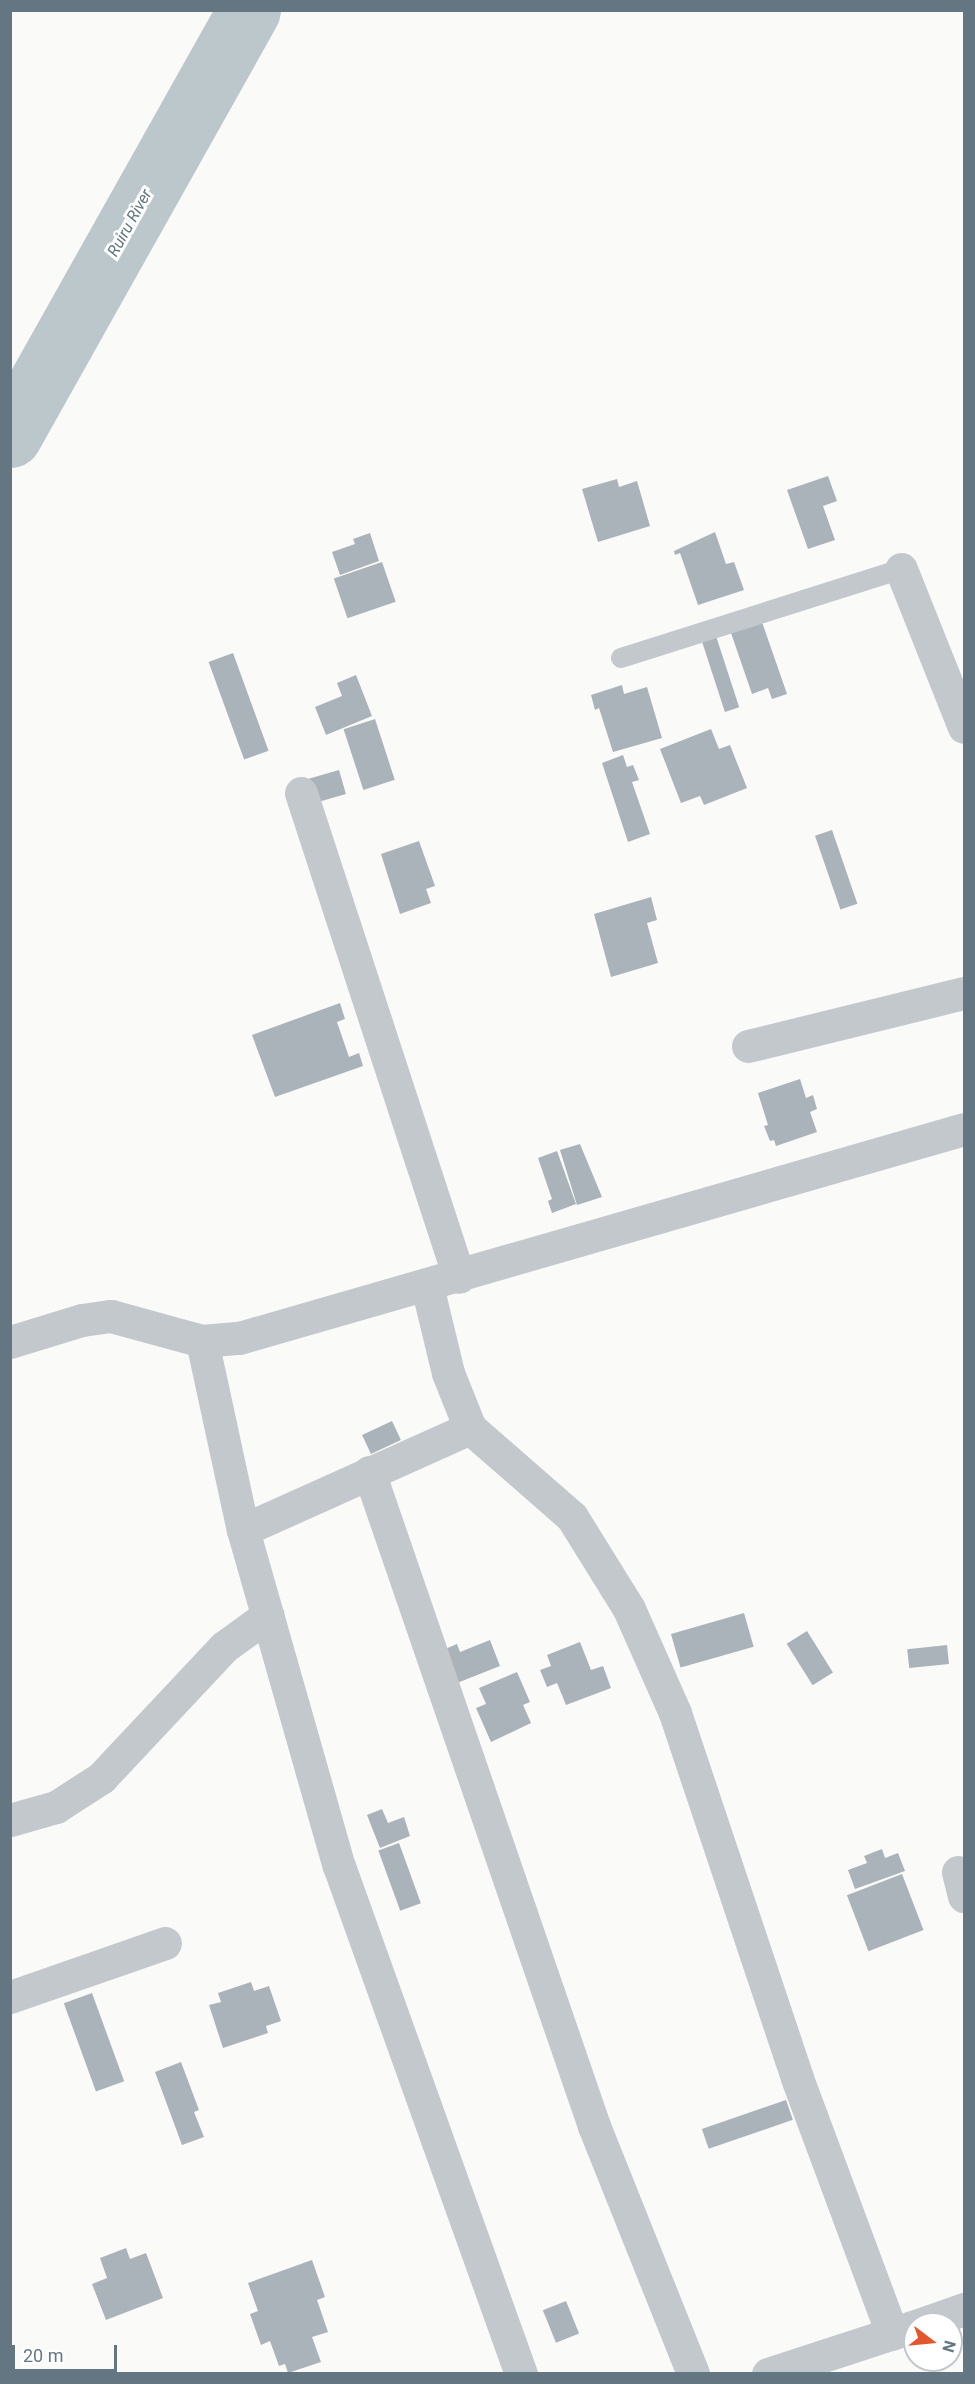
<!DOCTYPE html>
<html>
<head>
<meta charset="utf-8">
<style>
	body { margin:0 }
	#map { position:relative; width:975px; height:2384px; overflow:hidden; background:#fafaf8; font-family:Roboto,sans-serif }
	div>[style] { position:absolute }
	.river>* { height:63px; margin:-31.5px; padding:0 31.5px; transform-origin:31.5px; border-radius:31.5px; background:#bbc7cb }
	.building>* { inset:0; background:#aab3b9; transform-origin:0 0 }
	.service>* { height:20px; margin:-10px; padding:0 10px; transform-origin:10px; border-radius:10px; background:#c3c8cc }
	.minor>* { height:33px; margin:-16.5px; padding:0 16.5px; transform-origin:16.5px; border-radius:16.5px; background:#c3c8cc }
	span { translate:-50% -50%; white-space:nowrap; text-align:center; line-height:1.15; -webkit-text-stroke:6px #fff; paint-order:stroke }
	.water-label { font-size:16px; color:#60757c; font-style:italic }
	.frame { position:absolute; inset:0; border:12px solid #657683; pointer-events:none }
	.north { position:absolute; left:903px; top:2312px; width:60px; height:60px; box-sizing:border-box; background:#fff; border:2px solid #c1c8cd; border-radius:50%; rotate:106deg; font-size:16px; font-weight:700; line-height:24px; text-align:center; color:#657683 }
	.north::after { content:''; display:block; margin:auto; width:21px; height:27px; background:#e4572e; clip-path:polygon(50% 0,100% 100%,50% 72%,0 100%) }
	.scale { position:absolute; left:12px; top:2345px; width:105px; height:27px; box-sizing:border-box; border:3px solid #657683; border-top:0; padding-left:8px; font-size:18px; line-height:21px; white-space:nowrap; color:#657683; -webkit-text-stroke:4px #fff; paint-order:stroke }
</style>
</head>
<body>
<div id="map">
	<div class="river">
		<i style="left:10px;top:436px;width:488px;rotate:-60.7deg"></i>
	</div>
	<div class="building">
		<i style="clip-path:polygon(828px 476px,837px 501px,823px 506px,835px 540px,808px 549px,787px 490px)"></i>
		<i style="clip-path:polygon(617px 479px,619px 487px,637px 481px,650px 526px,598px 542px,582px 489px)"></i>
		<i style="clip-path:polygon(715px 532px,726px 564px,734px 562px,744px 590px,698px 605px,680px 553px,675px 555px,674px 551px)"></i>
		<i style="clip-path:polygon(370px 533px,379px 561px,340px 575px,332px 552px,355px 544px,353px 539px)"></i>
		<i style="left:382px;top:562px;width:42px;height:51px;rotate:71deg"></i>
		<i style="clip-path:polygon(762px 622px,787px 694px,772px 699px,768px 688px,752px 694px,731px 633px)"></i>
		<i style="left:716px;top:636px;width:75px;height:15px;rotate:72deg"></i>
		<i style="left:233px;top:653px;width:104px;height:26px;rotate:70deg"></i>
		<i style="clip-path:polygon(356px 675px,372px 716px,326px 735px,315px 707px,342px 696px,337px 683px)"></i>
		<i style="clip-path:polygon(622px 685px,624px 694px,647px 687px,662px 738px,613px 752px,599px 708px,595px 710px,591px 695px)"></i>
		<i style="left:375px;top:719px;width:64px;height:33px;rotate:72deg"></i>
		<i style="clip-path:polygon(711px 729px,719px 749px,730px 745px,747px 788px,704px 805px,700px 796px,681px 803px,660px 749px)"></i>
		<i style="clip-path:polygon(623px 755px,627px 767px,633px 765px,639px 780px,632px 782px,650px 834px,628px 842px,602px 763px)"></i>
		<i style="left:339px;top:770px;width:25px;height:36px;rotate:74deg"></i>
		<i style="left:832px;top:830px;width:78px;height:18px;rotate:71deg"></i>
		<i style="clip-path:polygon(419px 841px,435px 886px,426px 889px,431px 903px,400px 914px,381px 854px)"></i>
		<i style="clip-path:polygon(651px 897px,657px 920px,647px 923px,658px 963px,611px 977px,594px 914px)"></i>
		<i style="clip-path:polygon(340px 1003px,345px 1019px,337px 1022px,349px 1057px,359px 1053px,363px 1066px,275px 1097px,252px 1035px)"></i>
		<i style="clip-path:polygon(800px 1079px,806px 1098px,813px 1095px,817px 1109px,810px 1112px,817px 1132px,776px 1146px,774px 1140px,770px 1141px,764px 1126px,768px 1125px,758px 1093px)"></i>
		<i style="clip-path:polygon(580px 1144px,602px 1197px,577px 1205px,560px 1150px)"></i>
		<i style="clip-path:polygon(557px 1151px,576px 1204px,552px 1213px,548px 1201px,552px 1199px,538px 1158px)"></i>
		<i style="left:392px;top:1421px;width:21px;height:33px;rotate:65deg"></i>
		<i style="left:744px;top:1613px;width:35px;height:76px;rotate:74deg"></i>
		<i style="left:807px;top:1631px;width:49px;height:24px;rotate:58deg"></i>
		<i style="clip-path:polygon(490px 1640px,500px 1666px,452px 1685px,438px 1652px,457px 1644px,460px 1652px)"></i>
		<i style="clip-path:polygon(580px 1642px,591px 1670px,603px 1666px,611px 1688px,566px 1705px,557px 1683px,547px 1687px,540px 1670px,551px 1666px,547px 1655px)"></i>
		<i style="left:947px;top:1645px;width:19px;height:40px;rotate:84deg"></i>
		<i style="clip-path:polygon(517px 1672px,530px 1702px,523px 1705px,531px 1723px,491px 1742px,476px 1708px,486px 1704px,479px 1688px)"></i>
		<i style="clip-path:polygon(382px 1809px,388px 1823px,404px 1817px,410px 1836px,380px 1848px,367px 1815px)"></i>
		<i style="left:399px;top:1843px;width:64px;height:22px;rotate:70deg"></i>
		<i style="clip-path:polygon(882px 1849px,885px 1858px,898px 1853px,905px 1871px,855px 1889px,848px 1870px,867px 1863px,864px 1856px)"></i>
		<i style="left:902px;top:1874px;width:60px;height:59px;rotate:69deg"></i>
		<i style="clip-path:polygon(251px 1982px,254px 1991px,269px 1986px,281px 2021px,266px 2026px,268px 2033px,223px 2048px,209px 2005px,221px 2002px,218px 1993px)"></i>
		<i style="left:92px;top:1993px;width:94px;height:30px;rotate:70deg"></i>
		<i style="clip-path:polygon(181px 2062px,199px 2110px,194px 2112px,204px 2137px,182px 2145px,155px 2072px)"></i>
		<i style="left:786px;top:2100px;width:21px;height:89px;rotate:71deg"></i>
		<i style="clip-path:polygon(126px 2248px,130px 2259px,146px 2253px,163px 2298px,106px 2320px,92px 2284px,107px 2278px,100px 2258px)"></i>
		<i style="clip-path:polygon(312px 2260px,325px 2297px,317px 2300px,328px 2332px,312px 2337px,321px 2362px,288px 2373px,285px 2364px,279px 2366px,270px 2341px,261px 2345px,250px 2314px,258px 2311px,248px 2283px)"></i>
		<i style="left:566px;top:2301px;width:35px;height:25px;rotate:68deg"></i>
	</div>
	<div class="service">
		<i style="left:621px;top:658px;width:294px;rotate:-17.6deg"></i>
	</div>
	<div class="minor">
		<i style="left:901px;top:569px;width:170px;rotate:68.3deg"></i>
		<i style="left:301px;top:793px;width:509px;rotate:71.92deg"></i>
		<i style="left:748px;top:1046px;width:222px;rotate:-13.8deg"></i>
		<i style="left:427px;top:1286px;width:89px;rotate:76.4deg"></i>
		<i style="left:448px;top:1373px;width:59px;rotate:68.2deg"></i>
		<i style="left:470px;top:1428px;width:135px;rotate:41.1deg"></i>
		<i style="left:572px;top:1517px;width:108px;rotate:58.2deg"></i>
		<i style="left:629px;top:1609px;width:114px;rotate:66.1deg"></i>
		<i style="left:675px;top:1713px;width:385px;rotate:71.5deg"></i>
		<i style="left:797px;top:2078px;width:273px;rotate:69.6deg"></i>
		<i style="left:202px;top:1341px;width:193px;rotate:77.8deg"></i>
		<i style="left:243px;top:1530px;width:349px;rotate:74.1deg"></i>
		<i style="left:339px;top:1866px;width:540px;rotate:70.29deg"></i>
		<i style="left:10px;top:1342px;width:75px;rotate:-17deg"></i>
		<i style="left:82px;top:1320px;width:29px;rotate:-8deg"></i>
		<i style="left:111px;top:1316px;width:94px;rotate:15.4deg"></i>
		<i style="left:202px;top:1341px;width:37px;rotate:-5deg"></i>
		<i style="left:239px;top:1338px;width:755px;rotate:-16.08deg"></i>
		<i style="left:369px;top:1472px;width:692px;rotate:71.01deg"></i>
		<i style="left:594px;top:2126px;width:267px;rotate:68.2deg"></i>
		<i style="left:243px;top:1530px;width:249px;rotate:-24.2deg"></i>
		<i style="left:10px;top:1820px;width:48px;rotate:-15.8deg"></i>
		<i style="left:56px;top:1807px;width:54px;rotate:-32.8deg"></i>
		<i style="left:101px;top:1778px;width:180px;rotate:-46.8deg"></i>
		<i style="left:224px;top:1647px;width:54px;rotate:-36deg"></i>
		<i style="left:958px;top:1872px;width:25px;rotate:76deg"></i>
		<i style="left:10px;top:1997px;width:164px;rotate:-19.2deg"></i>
		<i style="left:921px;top:2324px;width:46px;rotate:-19.2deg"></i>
		<i style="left:768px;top:2374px;width:155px;rotate:-18.1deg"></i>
	</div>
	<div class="water-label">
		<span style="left:130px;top:223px;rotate:-61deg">Ruiru River</span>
	</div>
	<div class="frame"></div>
	<div class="north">N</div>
	<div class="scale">20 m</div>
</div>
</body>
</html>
